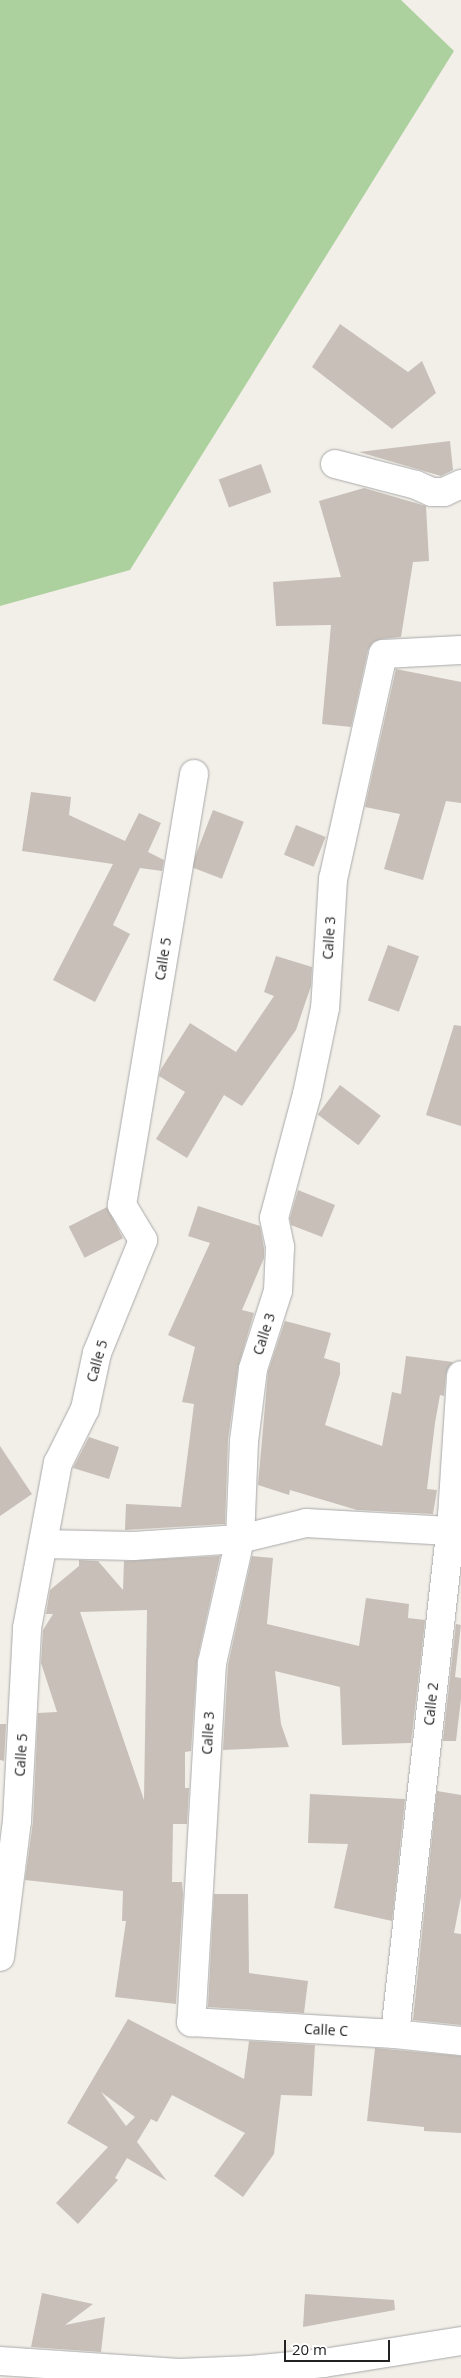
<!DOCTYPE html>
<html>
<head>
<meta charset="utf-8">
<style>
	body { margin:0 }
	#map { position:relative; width:461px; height:2378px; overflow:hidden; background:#f2efe9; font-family:"Open Sans",sans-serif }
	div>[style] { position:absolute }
	.forest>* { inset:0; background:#add19e }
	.building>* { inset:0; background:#c7bfb8; transform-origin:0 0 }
	.roads { filter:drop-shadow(0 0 1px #a9a9a9) drop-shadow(0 0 1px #a9a9a9) }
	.minor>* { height:28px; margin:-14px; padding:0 14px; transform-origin:14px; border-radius:14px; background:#fff }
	span { translate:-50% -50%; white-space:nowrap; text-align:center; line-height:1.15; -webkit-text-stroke:4px #fff; paint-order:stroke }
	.street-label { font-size:14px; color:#222 }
	.scale { position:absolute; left:284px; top:2340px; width:106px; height:22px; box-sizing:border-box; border:2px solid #222; border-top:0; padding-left:6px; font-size:15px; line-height:18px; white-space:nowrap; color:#222; -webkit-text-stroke:4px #fff; paint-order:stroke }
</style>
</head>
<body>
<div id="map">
	<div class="forest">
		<i style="clip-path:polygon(0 0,401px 0,454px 51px,130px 570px,0 606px)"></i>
	</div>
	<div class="building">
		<i style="clip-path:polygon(340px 324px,408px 372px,422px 361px,436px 393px,392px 429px,312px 367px)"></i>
		<i style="clip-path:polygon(450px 441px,453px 470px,441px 476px,359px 452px)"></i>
		<i style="left:261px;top:464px;width:30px;height:45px;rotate:70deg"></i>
		<i style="clip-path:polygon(364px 488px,426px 506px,429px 561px,413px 562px,401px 637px,382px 639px,373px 642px,368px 650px,351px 727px,322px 724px,331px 625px,276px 626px,273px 582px,341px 577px,319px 501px)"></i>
		<i style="clip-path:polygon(396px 669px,461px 682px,461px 803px,446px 801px,423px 880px,384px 869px,400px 814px,365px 807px)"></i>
		<i style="clip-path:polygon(31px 792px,71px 797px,69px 815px,125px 841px,139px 813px,161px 823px,148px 852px,164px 860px,162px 871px,140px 868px,113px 925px,130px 934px,95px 1002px,53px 980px,113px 864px,22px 851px)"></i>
		<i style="left:213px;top:810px;width:33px;height:61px;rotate:21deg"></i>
		<i style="left:296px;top:825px;width:32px;height:32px;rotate:22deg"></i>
		<i style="left:388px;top:945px;width:33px;height:59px;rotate:20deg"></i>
		<i style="clip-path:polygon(276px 956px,312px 967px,311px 986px,296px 1030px,242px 1106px,224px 1095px,187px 1158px,156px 1139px,185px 1092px,159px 1076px,161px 1069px,190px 1023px,236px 1052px,274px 996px,264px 992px)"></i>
		<i style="clip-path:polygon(454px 1025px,461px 1026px,461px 1126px,426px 1115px)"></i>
		<i style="left:340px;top:1085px;width:51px;height:37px;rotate:37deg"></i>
		<i style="clip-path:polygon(298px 1190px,335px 1205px,322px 1237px,291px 1225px,290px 1218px)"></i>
		<i style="clip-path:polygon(198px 1206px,260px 1226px,264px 1248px,264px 1258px,242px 1310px,254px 1313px,238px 1367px,228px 1440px,225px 1524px,125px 1530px,126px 1504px,181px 1507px,194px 1404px,182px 1402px,195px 1347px,168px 1335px,210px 1243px,188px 1236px)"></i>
		<i style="left:107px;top:1207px;width:35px;height:43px;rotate:63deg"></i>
		<i style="clip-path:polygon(285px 1321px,331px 1333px,324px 1358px,340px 1363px,340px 1374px,325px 1425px,382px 1446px,392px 1392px,401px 1394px,406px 1356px,453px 1362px,446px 1374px,444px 1396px,440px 1395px,435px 1423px,427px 1489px,437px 1490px,433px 1514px,357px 1510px,290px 1490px,289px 1495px,258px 1485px,268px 1372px)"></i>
		<i style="clip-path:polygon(89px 1437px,119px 1447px,109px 1479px,73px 1468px)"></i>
		<i style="clip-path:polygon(0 1446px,32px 1494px,0 1516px)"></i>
		<i style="clip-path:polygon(evenodd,220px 1556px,197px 1660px,191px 1751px,185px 1752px,185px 1788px,189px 1788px,187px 1824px,173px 1824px,172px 1882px,182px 1882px,183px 1894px,176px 2004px,115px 1997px,126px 1921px,122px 1921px,123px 1891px,25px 1880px,33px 1822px,38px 1713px,57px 1712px,41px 1663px,43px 1630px,53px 1614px,46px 1614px,50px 1590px,79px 1566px,79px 1560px,98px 1561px,123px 1590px,124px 1561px,220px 1556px,147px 1610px,144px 1800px,80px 1612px,147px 1610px)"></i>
		<i style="clip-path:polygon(252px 1556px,273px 1558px,267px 1624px,359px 1646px,366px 1598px,409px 1604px,408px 1618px,425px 1620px,411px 1743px,342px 1745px,340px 1687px,275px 1671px,281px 1724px,289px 1747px,223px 1750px,228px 1665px)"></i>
		<i style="clip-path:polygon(456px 1624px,461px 1625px,455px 1677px,461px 1678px,461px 1699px,456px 1741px,443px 1741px)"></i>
		<i style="clip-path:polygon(0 1724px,6px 1724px,4px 1761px,0 1760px)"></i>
		<i style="clip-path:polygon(437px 1791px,461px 1795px,461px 1897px,454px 1933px,461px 1934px,461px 2025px,413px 2020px)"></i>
		<i style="clip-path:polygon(310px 1794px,405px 1799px,392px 1921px,334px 1908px,348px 1844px,308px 1843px)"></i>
		<i style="clip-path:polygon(214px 1894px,248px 1894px,249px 1973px,308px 1981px,304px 2013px,208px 2007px)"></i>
		<i style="clip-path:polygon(evenodd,128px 2019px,244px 2079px,249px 2041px,315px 2045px,312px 2096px,281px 2095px,274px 2154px,243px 2197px,214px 2176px,245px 2133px,172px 2095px,157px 2122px,151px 2119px,137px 2142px,167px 2181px,127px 2158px,115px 2178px,118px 2180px,78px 2224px,56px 2203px,108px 2147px,67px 2123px,128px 2019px,101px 2092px,135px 2117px,126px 2126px,101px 2092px)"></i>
		<i style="clip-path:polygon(375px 2048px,461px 2056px,461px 2133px,424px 2131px,424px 2127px,367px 2121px)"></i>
		<i style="clip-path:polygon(42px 2293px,93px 2304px,65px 2325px,105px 2317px,101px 2352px,31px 2347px)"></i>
		<i style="clip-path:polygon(305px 2294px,394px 2300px,395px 2310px,303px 2327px)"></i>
	</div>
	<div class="roads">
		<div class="minor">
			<i style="left:335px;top:464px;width:84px;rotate:14.5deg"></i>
			<i style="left:416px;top:485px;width:17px;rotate:24deg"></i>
			<i style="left:432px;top:492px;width:12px"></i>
			<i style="left:444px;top:492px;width:19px;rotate:-25deg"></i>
			<i style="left:461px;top:650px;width:78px;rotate:177.1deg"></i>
			<i style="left:383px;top:654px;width:230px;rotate:102.5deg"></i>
			<i style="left:333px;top:879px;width:129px;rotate:93.5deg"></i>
			<i style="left:325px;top:1008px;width:88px;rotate:101.8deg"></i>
			<i style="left:307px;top:1094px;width:128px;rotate:104.9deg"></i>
			<i style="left:274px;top:1218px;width:30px;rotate:78deg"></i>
			<i style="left:280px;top:1247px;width:44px;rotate:92.6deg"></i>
			<i style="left:278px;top:1291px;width:82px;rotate:107.8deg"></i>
			<i style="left:253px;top:1369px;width:73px;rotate:97.1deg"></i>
			<i style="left:244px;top:1441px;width:98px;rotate:92.3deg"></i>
			<i style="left:240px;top:1539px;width:127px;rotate:102.7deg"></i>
			<i style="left:212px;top:1663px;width:360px;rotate:93.3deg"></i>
			<i style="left:191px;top:2022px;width:204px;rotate:3.4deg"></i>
			<i style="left:395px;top:2034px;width:66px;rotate:6.1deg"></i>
			<i style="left:43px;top:1544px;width:90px;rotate:1.3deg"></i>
			<i style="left:133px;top:1546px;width:107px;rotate:-3.7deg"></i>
			<i style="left:240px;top:1539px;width:68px;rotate:-13.6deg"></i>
			<i style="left:306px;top:1523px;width:144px;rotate:3.2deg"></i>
			<i style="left:0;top:1957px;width:137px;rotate:-82.9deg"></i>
			<i style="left:17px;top:1821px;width:193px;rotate:-87deg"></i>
			<i style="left:27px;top:1628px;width:168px;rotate:-79.4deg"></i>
			<i style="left:58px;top:1463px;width:60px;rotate:-63.4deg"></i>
			<i style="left:85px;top:1409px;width:57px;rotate:-77.9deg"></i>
			<i style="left:97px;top:1353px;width:122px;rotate:-67.8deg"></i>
			<i style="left:143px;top:1240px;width:41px;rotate:-121deg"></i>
			<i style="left:122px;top:1205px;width:437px;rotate:-80.5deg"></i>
			<i style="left:395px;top:2034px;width:521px;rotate:-83.72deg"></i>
			<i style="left:452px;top:1516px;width:141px;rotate:-86.3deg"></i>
			<i style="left:0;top:2361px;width:179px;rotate:3.8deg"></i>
			<i style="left:179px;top:2373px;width:72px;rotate:-2.4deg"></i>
			<i style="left:251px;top:2370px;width:73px;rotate:-5.5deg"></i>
			<i style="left:324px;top:2363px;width:139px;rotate:-9.1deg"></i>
		</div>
	</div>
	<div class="street-label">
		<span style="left:329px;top:938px;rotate:-86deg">Calle 3</span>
		<span style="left:163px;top:959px;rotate:-81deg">Calle 5</span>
		<span style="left:264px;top:1334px;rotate:-72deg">Calle 3</span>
		<span style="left:97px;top:1361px;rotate:-74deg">Calle 5</span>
		<span style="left:431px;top:1704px;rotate:-84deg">Calle 2</span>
		<span style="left:208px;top:1733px;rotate:-87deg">Calle 3</span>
		<span style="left:21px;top:1755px;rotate:-86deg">Calle 5</span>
		<span style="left:326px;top:2030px;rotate:3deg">Calle C</span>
	</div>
	<div class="scale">20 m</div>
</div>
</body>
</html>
